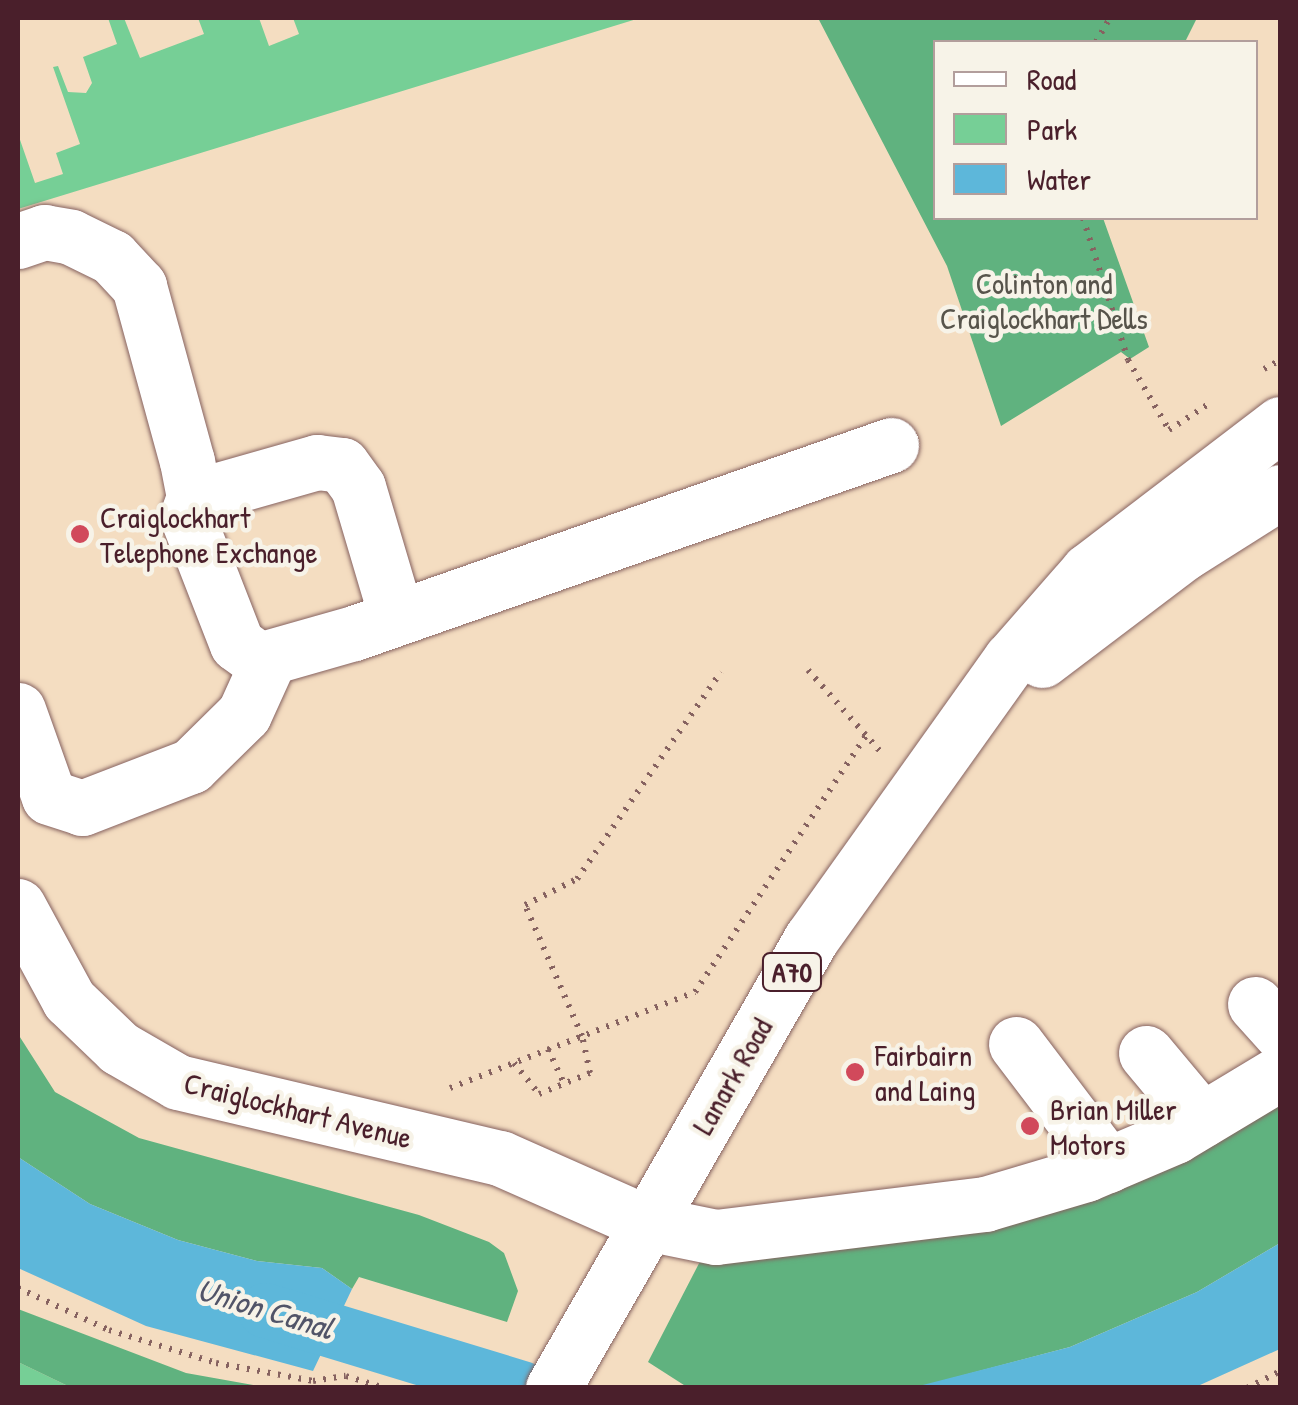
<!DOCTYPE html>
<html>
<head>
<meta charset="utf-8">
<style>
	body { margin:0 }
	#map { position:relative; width:1298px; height:1405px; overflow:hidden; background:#f4ddc1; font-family:"Patrick Hand",sans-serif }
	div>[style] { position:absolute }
	.green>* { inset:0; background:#76cf96 }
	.forest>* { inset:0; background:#60b27f }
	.water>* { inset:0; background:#5db7da }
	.canal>* { height:55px; margin:-27.5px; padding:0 27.5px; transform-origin:27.5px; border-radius:27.5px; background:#5db7da }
	.path>* { height:6px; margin-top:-3px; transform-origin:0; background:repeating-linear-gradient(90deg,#866260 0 2.5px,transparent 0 10.5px) }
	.roads { filter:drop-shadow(0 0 2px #866260) drop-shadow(0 0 2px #866260) }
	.minor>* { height:55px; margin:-27.5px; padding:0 27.5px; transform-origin:27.5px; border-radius:27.5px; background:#fff }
	.major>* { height:55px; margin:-27.5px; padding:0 27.5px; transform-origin:27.5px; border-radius:27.5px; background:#fff }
	.dots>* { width:28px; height:28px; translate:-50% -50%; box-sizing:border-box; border:5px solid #f7f3e8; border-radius:50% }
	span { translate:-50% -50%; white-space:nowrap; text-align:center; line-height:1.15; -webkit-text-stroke:9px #f7f3e8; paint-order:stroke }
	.shield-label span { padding:2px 8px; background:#f7f3e8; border:2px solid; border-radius:8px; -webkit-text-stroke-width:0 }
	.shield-label { font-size:28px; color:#4a1f2b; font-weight:700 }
	.park-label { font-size:30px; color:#57544b }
	.poi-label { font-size:30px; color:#4a1f2b }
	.left { translate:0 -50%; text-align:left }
	.street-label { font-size:30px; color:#4a1f2b }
	.water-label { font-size:32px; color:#515468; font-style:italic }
	.frame { position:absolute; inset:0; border:20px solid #4a1f2b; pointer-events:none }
	.legend { position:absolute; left:933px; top:40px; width:325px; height:180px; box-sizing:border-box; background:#f7f3e8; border:2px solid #b29e9c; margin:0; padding:12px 18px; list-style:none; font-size:30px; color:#4a1f2b }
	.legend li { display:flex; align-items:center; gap:20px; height:50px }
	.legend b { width:50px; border:2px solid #b29e9c }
</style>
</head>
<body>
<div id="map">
	<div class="green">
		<i style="clip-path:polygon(108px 18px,124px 18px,140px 58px,204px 34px,198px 18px,259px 18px,269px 46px,299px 34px,293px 18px,640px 18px,18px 209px,18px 134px,35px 183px,63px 174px,56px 153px,80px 144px,53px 67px,58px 66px,68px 92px,86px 93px,92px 83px,83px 57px,117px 44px)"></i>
		<i style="clip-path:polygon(18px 1362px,70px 1387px,18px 1387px)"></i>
	</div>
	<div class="forest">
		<i style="clip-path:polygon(818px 18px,1197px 18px,1185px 42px,936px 42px,936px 218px,1103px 218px,1149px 347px,1130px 359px,1121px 352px,1001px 426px,947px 266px)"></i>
		<i style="clip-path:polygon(18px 1034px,55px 1092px,139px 1138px,419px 1215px,489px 1242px,504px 1253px,518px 1291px,507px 1322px,359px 1277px,352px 1289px,322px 1268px,257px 1261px,178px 1240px,90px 1204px,18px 1157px)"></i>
		<i style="clip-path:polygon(1280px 1094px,1280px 1243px,1197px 1292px,1070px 1347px,915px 1388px,687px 1387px,648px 1362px,708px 1246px,812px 1242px)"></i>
		<i style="clip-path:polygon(18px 1309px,186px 1373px,264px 1387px,70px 1387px,18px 1362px)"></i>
	</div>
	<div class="water">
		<i style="clip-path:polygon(18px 1157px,90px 1204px,178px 1240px,257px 1261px,322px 1268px,352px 1289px,313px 1371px,146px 1326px,18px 1268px)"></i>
		<i style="clip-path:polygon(1280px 1243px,1280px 1349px,1200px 1385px,915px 1387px,1070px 1347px,1197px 1292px)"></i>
	</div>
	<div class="canal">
		<i style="left:265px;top:1310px;width:269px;rotate:16.9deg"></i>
	</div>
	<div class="path">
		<i style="left:1096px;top:42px;width:28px;rotate:-60deg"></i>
		<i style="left:1083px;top:218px;width:149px;rotate:72.4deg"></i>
		<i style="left:1128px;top:360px;width:81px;rotate:59.6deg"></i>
		<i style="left:1169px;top:430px;width:45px;rotate:-33.3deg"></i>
		<i style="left:1264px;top:369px;width:18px;rotate:-29deg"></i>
		<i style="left:808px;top:670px;width:108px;rotate:48.4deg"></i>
		<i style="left:548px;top:1049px;width:38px;rotate:65deg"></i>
		<i style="left:514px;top:1063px;width:40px;rotate:51deg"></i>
		<i style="left:539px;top:1094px;width:55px;rotate:-22.4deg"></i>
		<i style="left:590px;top:1073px;width:38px;rotate:-102deg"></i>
		<i style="left:582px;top:1036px;width:143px;rotate:-113.5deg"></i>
		<i style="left:525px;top:905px;width:58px;rotate:-26.6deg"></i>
		<i style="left:577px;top:879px;width:252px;rotate:-55.2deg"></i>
		<i style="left:450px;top:1088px;width:263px;rotate:-21.4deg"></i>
		<i style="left:695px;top:992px;width:308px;rotate:-56.3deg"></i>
		<i style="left:18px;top:1288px;width:100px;rotate:24.8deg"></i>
		<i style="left:109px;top:1330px;width:112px;rotate:17.1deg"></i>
		<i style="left:216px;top:1363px;width:99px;rotate:10.5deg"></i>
		<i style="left:313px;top:1381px;width:33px;rotate:-9deg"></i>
		<i style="left:346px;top:1376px;width:41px;rotate:17.1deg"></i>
		<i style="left:1247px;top:1388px;width:37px;rotate:-27deg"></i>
	</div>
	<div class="roads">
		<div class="minor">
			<i style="left:18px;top:241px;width:28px;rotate:-19deg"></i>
			<i style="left:44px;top:232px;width:27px;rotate:10deg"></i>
			<i style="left:71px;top:237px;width:46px;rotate:26deg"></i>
			<i style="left:112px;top:257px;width:40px;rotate:47deg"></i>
			<i style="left:139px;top:286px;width:181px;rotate:74.7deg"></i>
			<i style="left:187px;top:461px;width:37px;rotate:79deg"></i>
			<i style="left:194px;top:497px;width:20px;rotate:110deg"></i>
			<i style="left:187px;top:516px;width:137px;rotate:68.7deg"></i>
			<i style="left:237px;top:644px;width:27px;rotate:36deg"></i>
			<i style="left:259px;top:660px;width:99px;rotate:-15.9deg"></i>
			<i style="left:354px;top:633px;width:569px;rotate:-19.29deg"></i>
			<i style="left:194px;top:497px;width:128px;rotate:-15.9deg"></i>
			<i style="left:317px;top:462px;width:25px;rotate:7deg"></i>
			<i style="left:342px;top:465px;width:27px;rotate:54deg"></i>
			<i style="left:358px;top:487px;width:123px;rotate:73.5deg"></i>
			<i style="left:393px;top:605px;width:12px;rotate:99deg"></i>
			<i style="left:18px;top:710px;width:92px;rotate:70.4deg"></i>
			<i style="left:49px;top:797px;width:35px;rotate:18deg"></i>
			<i style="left:82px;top:808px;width:117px;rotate:-21.1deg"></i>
			<i style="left:191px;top:766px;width:74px;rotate:-44.5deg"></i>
			<i style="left:244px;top:714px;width:58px;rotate:-65.6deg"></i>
			<i style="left:18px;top:906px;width:107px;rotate:61.5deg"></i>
			<i style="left:69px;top:1000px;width:69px;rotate:43.8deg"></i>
			<i style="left:119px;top:1048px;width:68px;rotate:30deg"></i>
			<i style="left:178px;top:1082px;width:331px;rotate:13.3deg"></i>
			<i style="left:500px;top:1158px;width:161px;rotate:23.9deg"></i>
			<i style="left:647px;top:1223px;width:70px;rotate:11.5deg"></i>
			<i style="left:716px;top:1237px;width:271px;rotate:-7deg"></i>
			<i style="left:985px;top:1204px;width:105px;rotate:-16.5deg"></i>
			<i style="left:1086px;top:1174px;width:97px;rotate:-23.1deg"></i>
			<i style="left:1175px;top:1136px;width:122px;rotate:-31deg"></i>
			<i style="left:1255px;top:1004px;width:38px;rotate:48deg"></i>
			<i style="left:1016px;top:1044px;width:152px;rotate:52.8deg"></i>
			<i style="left:1146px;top:1053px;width:87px;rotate:50.1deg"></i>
		</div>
		<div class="major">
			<i style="left:1042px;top:660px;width:179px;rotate:-37.1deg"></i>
			<i style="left:1185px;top:552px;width:112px;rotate:-32.3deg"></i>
			<i style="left:553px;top:1388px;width:518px;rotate:-60.12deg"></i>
			<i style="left:811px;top:939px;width:344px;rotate:-54.5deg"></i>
			<i style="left:1011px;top:659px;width:117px;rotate:-48.8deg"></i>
			<i style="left:1088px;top:571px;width:242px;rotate:-37.4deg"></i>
		</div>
	</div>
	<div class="dots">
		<i style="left:80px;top:534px;background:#d1495b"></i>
		<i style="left:855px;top:1072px;background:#d1495b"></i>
		<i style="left:1030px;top:1126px;background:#d1495b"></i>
	</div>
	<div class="shield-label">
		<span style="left:792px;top:972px">A70</span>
	</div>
	<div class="park-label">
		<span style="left:1044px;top:300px">Colinton and<br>Craiglockhart Dells</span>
	</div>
	<div class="poi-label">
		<span class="left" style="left:100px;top:534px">Craiglockhart<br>Telephone Exchange</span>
		<span class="left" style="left:875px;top:1072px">Fairbairn<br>and Laing</span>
		<span class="left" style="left:1050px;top:1126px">Brian Miller<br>Motors</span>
	</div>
	<div class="street-label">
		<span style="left:732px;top:1076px;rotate:-60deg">Lanark Road</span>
		<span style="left:298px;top:1110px;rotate:14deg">Craiglockhart Avenue</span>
	</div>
	<div class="water-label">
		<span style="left:265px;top:1309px;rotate:17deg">Union Canal</span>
	</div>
	<div class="frame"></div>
	<ul class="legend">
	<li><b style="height:12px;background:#fff"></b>Road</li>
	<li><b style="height:28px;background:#76cf96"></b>Park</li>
	<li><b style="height:28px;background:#5db7da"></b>Water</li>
	</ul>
</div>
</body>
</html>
